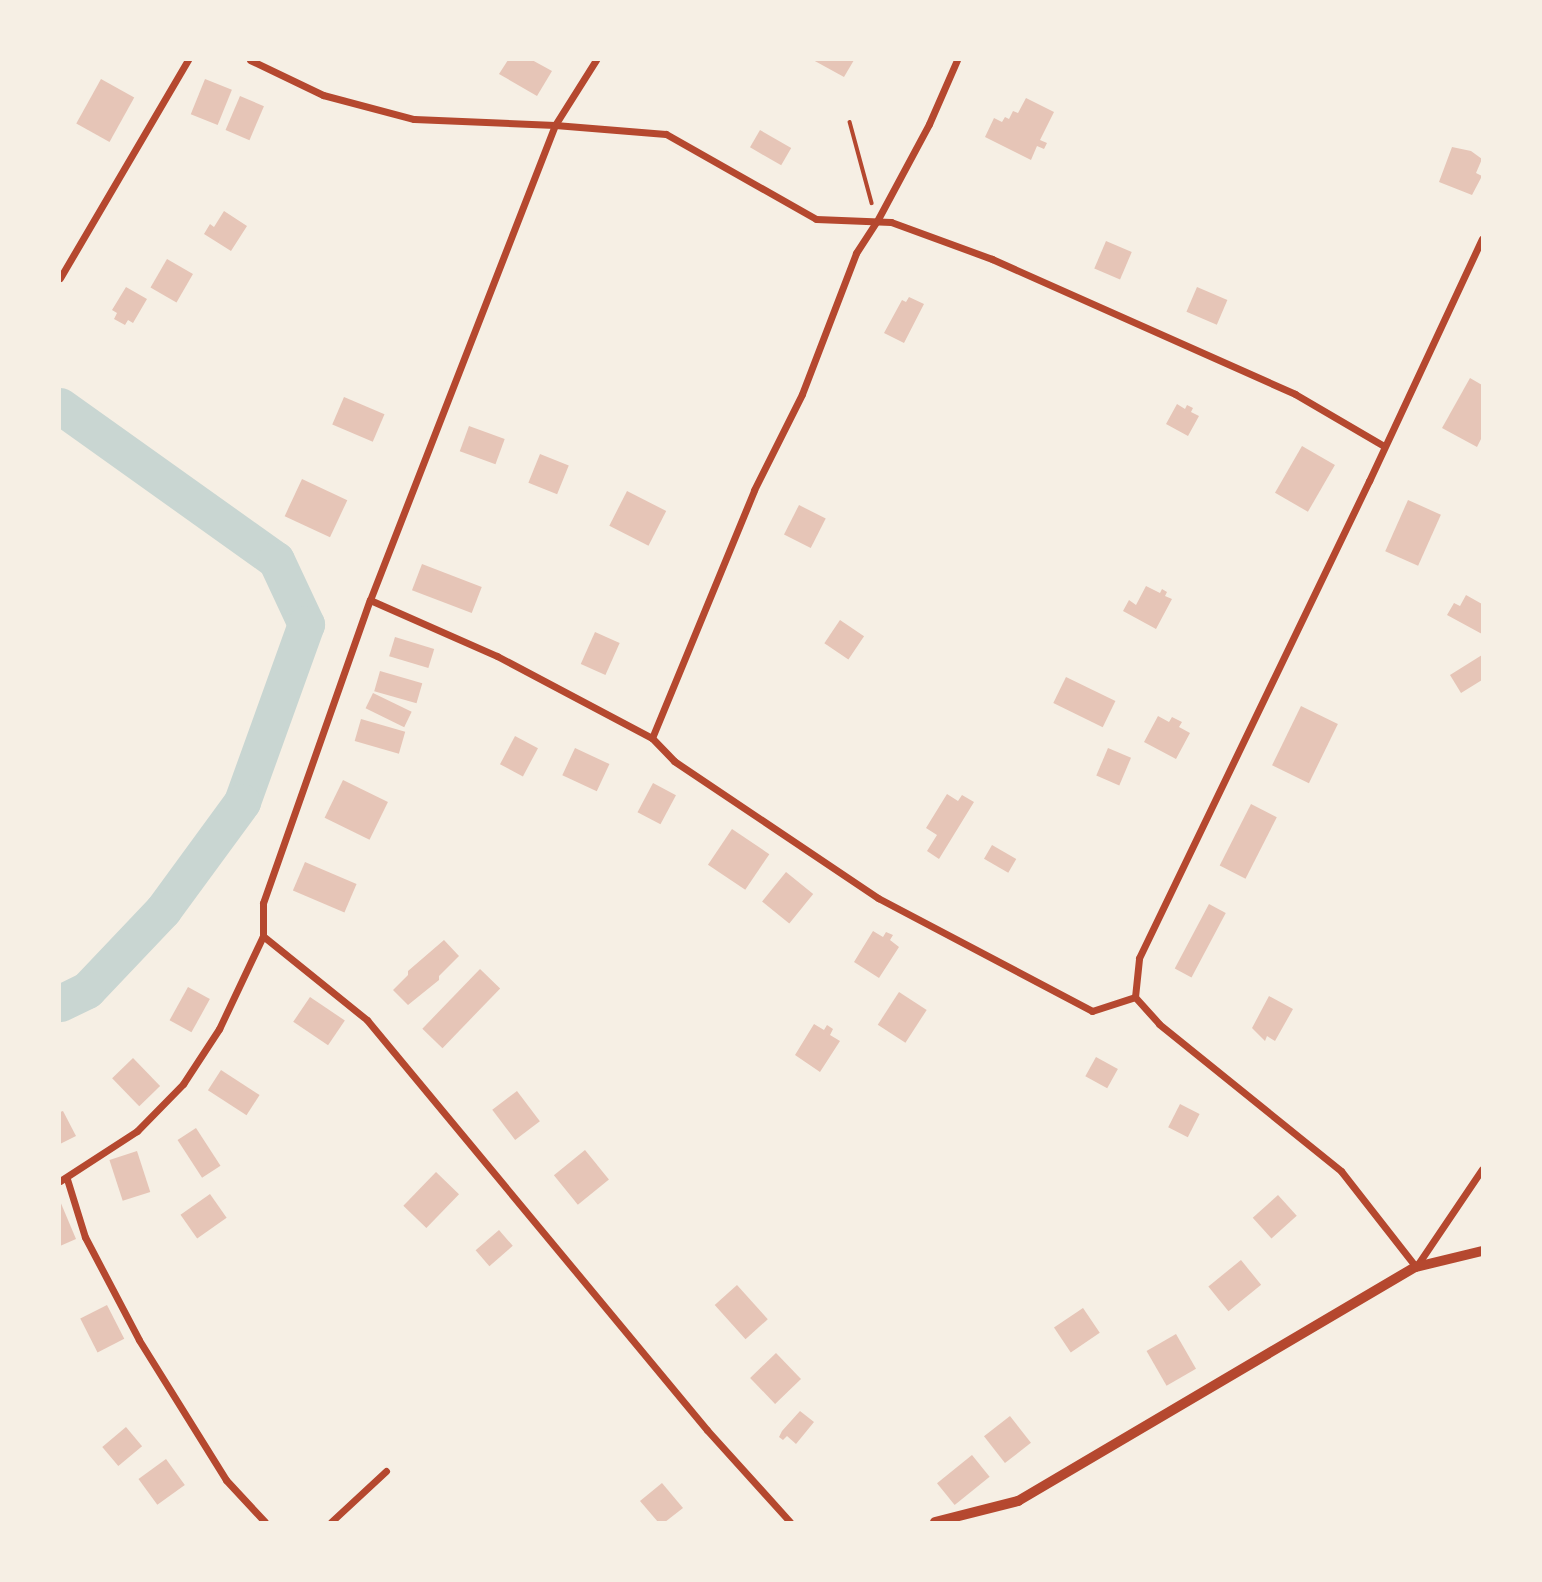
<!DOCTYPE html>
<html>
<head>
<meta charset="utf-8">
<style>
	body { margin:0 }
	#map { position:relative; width:1542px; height:1582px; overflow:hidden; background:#f6efe4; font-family:"Roboto Condensed",sans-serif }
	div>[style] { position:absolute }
	.river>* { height:37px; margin:-18.5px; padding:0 18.5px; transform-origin:18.5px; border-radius:18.5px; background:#c9d6d2 }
	.building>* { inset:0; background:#e6c5b7; transform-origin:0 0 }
	.path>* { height:3.5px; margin:-1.75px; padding:0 1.75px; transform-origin:1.75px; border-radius:1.75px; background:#b5482f }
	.minor>* { height:7px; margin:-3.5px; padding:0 3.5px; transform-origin:3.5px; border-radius:3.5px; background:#b5482f }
	.tertiary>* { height:10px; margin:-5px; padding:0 5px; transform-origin:5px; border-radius:5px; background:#b5482f }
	span { translate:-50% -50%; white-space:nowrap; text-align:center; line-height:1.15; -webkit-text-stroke:5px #f6efe4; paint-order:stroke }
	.frame { position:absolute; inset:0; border:61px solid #f6efe4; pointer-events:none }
</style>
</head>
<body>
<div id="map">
	<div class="river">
		<i style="left:60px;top:406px;width:265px;rotate:35.5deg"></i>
		<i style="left:276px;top:560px;width:71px;rotate:64.9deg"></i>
		<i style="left:306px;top:624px;width:189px;rotate:109.8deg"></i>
		<i style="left:242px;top:802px;width:134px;rotate:126.2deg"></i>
		<i style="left:163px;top:910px;width:110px;rotate:133.5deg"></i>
		<i style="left:87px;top:990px;width:30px;rotate:154deg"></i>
	</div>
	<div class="building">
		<i style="clip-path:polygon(508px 60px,532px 60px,552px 71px,537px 96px,499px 74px)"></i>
		<i style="clip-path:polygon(813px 60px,854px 60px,844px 77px)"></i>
		<i style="left:101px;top:79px;width:38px;height:51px;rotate:29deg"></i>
		<i style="left:205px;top:79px;width:29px;height:38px;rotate:22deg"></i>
		<i style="left:240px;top:96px;width:26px;height:37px;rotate:23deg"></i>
		<i style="clip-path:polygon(1026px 98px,1054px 112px,1040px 140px,1047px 143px,1044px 149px,1037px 146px,1031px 160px,985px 137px,994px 118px,1002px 122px,1005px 117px,1009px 119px,1013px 111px,1018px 113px)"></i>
		<i style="left:760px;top:130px;width:36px;height:20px;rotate:30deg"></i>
		<i style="clip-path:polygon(1452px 147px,1471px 151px,1482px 159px,1476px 173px,1482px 176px,1472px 195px,1439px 182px)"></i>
		<i style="clip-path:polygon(224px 211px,247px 226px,231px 251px,204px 234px,210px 224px,214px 227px)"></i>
		<i style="left:1106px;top:241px;width:28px;height:30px;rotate:23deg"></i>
		<i style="left:167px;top:259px;width:30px;height:33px;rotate:30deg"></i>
		<i style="clip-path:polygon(126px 287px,147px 299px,133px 323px,128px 320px,125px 325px,114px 319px,117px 313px,112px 310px)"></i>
		<i style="left:1197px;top:287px;width:33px;height:27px;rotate:23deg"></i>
		<i style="clip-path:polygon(909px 297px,924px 304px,904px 343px,884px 333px,902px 300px,906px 302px)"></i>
		<i style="clip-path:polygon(1470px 378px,1482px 385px,1482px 437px,1477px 447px,1442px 428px)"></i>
		<i style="left:344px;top:397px;width:44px;height:30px;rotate:23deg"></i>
		<i style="clip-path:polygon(1177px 404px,1185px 409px,1187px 405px,1193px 408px,1191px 412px,1199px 416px,1188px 436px,1166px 424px)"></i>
		<i style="left:469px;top:426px;width:38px;height:27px;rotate:20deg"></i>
		<i style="left:1302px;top:446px;width:38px;height:54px;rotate:30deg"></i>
		<i style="left:540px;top:454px;width:31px;height:31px;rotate:22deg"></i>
		<i style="left:302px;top:479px;width:50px;height:41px;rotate:25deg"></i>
		<i style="left:627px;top:491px;width:44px;height:39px;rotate:27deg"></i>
		<i style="left:1408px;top:500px;width:36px;height:56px;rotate:24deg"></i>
		<i style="left:799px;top:505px;width:30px;height:33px;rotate:27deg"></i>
		<i style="left:422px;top:564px;width:64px;height:28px;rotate:21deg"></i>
		<i style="clip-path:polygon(1146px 586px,1160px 593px,1162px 589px,1167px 592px,1165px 596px,1172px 599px,1156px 629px,1123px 611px,1129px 600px,1136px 605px)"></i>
		<i style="clip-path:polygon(1466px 595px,1482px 604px,1482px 634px,1447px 615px,1454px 603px,1460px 606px)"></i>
		<i style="left:840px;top:620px;width:29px;height:28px;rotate:34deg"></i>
		<i style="left:595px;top:632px;width:27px;height:35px;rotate:24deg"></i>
		<i style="left:395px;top:637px;width:41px;height:20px;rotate:17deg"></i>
		<i style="clip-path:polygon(1482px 655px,1482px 680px,1461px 693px,1450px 675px)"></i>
		<i style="left:380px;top:671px;width:44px;height:21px;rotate:16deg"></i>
		<i style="left:1066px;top:677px;width:55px;height:29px;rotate:26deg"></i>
		<i style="left:373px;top:693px;width:43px;height:17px;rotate:26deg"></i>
		<i style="left:1301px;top:706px;width:41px;height:66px;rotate:26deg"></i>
		<i style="clip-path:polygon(1158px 716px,1169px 722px,1172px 717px,1182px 722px,1179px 727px,1190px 733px,1176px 759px,1144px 742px)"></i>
		<i style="left:361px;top:719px;width:46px;height:23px;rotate:16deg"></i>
		<i style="left:515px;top:736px;width:26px;height:32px;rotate:28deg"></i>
		<i style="left:575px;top:748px;width:38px;height:30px;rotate:25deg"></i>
		<i style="left:1108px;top:748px;width:25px;height:30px;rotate:23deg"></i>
		<i style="left:343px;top:780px;width:50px;height:42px;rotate:26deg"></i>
		<i style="left:653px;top:783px;width:26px;height:33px;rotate:28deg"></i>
		<i style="clip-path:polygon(947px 794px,958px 801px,962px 795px,974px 802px,939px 859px,927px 851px,937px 835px,926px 828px)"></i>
		<i style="left:1251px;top:804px;width:29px;height:69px;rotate:27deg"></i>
		<i style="left:732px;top:829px;width:45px;height:43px;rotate:34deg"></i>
		<i style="left:992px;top:845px;width:28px;height:16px;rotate:30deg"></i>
		<i style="left:305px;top:862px;width:56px;height:31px;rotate:23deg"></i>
		<i style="left:786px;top:872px;width:35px;height:38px;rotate:39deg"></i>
		<i style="left:1209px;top:904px;width:19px;height:73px;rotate:28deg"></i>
		<i style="clip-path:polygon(873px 931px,883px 937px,886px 932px,893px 935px,890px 940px,899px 947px,879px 978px,854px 962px)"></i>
		<i style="clip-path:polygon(444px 940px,459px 956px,439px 976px,439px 980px,408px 1005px,393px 990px,408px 975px,408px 971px)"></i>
		<i style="left:480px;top:969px;width:28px;height:83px;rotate:44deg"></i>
		<i style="left:188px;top:987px;width:25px;height:38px;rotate:29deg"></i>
		<i style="left:899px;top:992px;width:33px;height:39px;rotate:33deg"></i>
		<i style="clip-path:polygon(1269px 996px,1293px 1009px,1275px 1041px,1267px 1036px,1265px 1041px,1252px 1028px)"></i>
		<i style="left:310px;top:997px;width:42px;height:30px;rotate:34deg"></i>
		<i style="clip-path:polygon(814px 1024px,824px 1030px,827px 1025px,833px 1029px,830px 1035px,840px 1041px,820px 1072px,795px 1055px)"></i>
		<i style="left:1096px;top:1057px;width:25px;height:22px;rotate:29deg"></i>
		<i style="left:133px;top:1058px;width:39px;height:29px;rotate:46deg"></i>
		<i style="left:221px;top:1070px;width:46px;height:24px;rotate:33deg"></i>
		<i style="left:517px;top:1091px;width:38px;height:31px;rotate:53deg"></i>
		<i style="left:1180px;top:1104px;width:22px;height:26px;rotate:27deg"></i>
		<i style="clip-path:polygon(63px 1111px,76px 1136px,60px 1144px,60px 1112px)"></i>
		<i style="left:196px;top:1128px;width:45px;height:22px;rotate:57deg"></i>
		<i style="left:585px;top:1150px;width:38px;height:40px;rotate:51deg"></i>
		<i style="left:137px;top:1151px;width:43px;height:29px;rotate:72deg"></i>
		<i style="left:436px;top:1172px;width:32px;height:47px;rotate:44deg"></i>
		<i style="left:210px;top:1194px;width:29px;height:36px;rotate:55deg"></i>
		<i style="left:1278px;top:1195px;width:28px;height:34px;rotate:48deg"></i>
		<i style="clip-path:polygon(60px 1201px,76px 1239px,60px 1246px)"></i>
		<i style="left:499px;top:1230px;width:21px;height:31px;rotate:49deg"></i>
		<i style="left:1241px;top:1260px;width:32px;height:42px;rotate:51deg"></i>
		<i style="left:737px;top:1285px;width:46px;height:30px;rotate:48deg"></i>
		<i style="left:107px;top:1305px;width:38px;height:30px;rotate:63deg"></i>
		<i style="left:1083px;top:1308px;width:30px;height:35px;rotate:56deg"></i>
		<i style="left:1176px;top:1334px;width:40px;height:34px;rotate:60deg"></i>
		<i style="left:776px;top:1353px;width:36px;height:36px;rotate:46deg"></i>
		<i style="clip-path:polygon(800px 1411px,814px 1422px,796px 1444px,787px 1436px,783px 1440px,779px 1437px,782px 1431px)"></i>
		<i style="left:1010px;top:1416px;width:34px;height:33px;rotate:52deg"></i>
		<i style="left:126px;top:1427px;width:25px;height:31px;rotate:50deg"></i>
		<i style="left:972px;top:1455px;width:28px;height:45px;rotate:51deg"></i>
		<i style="left:166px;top:1459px;width:32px;height:34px;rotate:54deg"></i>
		<i style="clip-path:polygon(662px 1483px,683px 1508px,665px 1522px,658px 1522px,640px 1501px)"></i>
	</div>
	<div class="path">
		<i style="left:850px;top:122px;width:84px;rotate:74.8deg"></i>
	</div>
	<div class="minor">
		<i style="left:250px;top:60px;width:81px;rotate:25.6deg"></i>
		<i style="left:323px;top:95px;width:94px;rotate:14.8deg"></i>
		<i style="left:414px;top:119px;width:141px;rotate:2.4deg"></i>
		<i style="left:555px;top:125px;width:111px;rotate:4.6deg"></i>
		<i style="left:666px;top:134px;width:172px;rotate:29.5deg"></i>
		<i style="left:816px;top:219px;width:75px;rotate:2.3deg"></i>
		<i style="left:891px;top:222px;width:108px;rotate:20.1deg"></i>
		<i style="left:992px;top:259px;width:332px;rotate:24deg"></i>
		<i style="left:1295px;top:394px;width:103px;rotate:30.3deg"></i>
		<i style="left:60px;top:278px;width:253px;rotate:-59.6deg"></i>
		<i style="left:370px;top:600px;width:139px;rotate:23.8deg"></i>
		<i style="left:497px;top:656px;width:175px;rotate:27.9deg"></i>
		<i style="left:652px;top:738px;width:32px;rotate:46deg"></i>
		<i style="left:674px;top:761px;width:246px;rotate:33.9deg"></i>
		<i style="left:878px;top:898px;width:242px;rotate:27.8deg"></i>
		<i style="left:1092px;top:1011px;width:45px;rotate:-18deg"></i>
		<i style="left:652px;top:738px;width:268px;rotate:-67.6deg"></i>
		<i style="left:754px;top:490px;width:107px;rotate:-63.4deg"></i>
		<i style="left:802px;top:394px;width:151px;rotate:-69deg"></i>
		<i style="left:856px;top:253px;width:38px;rotate:-57deg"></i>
		<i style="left:877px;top:221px;width:110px;rotate:-61.8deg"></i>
		<i style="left:929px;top:124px;width:70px;rotate:-66.4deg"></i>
		<i style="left:263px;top:936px;width:134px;rotate:38.9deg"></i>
		<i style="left:367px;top:1020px;width:533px;rotate:50.33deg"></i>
		<i style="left:707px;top:1430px;width:124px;rotate:47.9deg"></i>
		<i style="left:1135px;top:997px;width:39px;rotate:-84deg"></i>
		<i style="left:1139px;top:958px;width:530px;rotate:-64.26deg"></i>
		<i style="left:1369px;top:481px;width:267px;rotate:-65deg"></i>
		<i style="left:1135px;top:997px;width:36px;rotate:48deg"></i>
		<i style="left:1159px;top:1024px;width:234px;rotate:38.9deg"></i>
		<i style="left:1341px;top:1171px;width:122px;rotate:52deg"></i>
		<i style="left:1416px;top:1267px;width:118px;rotate:-56deg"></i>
		<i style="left:67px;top:1179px;width:61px;rotate:72.8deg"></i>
		<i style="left:85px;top:1237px;width:116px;rotate:62.3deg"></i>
		<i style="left:139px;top:1340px;width:165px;rotate:58.1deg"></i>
		<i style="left:226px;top:1480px;width:57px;rotate:47.1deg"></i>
		<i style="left:60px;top:1181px;width:92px;rotate:-33deg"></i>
		<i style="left:137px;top:1131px;width:66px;rotate:-45.6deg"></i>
		<i style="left:183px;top:1084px;width:66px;rotate:-56.8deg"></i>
		<i style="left:219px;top:1029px;width:103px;rotate:-64.7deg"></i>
		<i style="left:263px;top:936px;width:33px;rotate:-90deg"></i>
		<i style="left:263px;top:903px;width:321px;rotate:-70.6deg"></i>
		<i style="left:370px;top:600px;width:510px;rotate:-68.72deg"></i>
		<i style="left:555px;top:125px;width:77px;rotate:-57.8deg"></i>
		<i style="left:331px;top:1522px;width:75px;rotate:-42.8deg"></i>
	</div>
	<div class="tertiary">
		<i style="left:935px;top:1522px;width:86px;rotate:-14.2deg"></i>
		<i style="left:1018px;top:1501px;width:462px;rotate:-30.5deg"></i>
		<i style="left:1416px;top:1267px;width:68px;rotate:-13.6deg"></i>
	</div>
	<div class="frame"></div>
</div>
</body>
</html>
